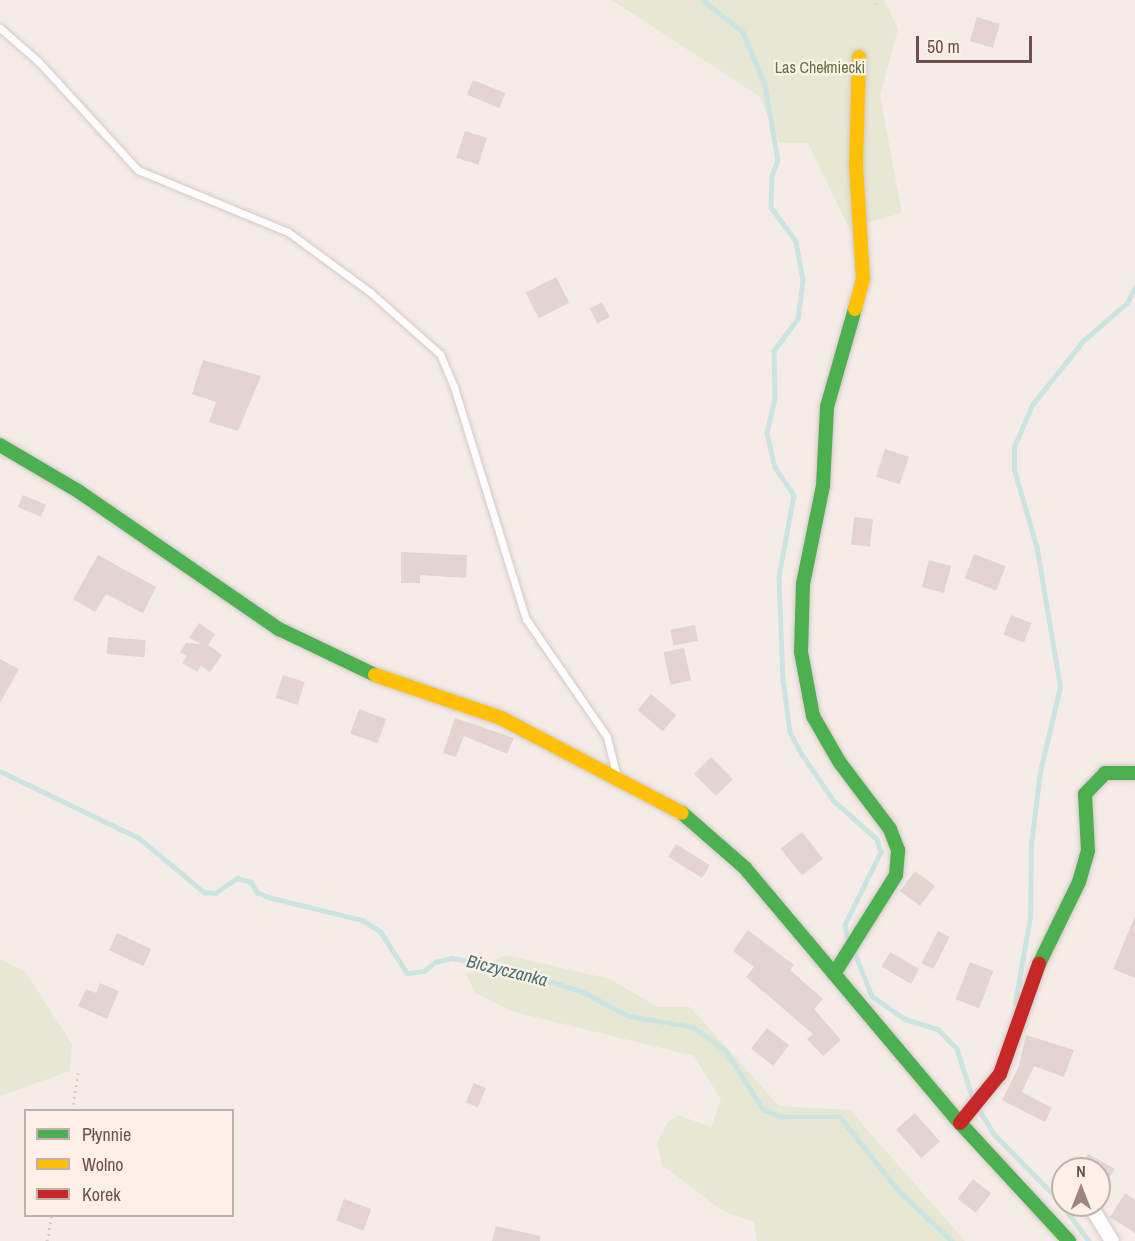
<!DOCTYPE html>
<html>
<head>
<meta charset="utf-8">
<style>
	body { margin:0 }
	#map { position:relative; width:1135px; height:1241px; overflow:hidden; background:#f5ece8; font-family:"Archivo Narrow",sans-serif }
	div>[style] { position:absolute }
	.green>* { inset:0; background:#e6e8d4 }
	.stream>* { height:4.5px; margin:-2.25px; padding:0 2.25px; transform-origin:2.25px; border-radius:2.25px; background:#cce4e0 }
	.building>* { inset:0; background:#e1d4d1; transform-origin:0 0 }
	.path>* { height:3px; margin-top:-1.5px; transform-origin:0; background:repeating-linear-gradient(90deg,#d5ccca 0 1.5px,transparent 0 6px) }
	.roads { filter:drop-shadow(0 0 2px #d3c8c6) drop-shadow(0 0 2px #d3c8c6) }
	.lane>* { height:7px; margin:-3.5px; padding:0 3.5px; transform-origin:3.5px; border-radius:3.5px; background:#fefcfc }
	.street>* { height:14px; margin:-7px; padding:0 7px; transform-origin:7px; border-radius:7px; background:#fefcfc }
	.fast>* { height:14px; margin:-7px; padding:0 7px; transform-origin:7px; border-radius:7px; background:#4caf50 }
	.slow>* { height:14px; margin:-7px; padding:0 7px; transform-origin:7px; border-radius:7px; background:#ffc107 }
	.jam>* { height:14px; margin:-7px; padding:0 7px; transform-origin:7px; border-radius:7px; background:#c62828 }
	span { translate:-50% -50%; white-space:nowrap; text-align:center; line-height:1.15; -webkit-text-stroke:4.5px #fdf0e9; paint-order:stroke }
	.park-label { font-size:16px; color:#5f7445 }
	.water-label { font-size:18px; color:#42736e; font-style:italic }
	.legend { position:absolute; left:24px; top:1109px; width:210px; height:108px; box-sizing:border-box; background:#fdf0e9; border:2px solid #c4b0aa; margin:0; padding:8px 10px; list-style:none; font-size:18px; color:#6f4f4c }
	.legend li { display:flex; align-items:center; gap:12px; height:30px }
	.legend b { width:30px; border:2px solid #c4b0aa }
	.north { position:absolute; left:1051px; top:1157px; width:60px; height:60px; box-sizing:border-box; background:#fdf0e9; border:2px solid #c4b0aa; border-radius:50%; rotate:0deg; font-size:16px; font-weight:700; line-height:24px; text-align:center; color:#6f4f4c }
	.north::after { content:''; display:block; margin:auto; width:21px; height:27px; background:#9e8683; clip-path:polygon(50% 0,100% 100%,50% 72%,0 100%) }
	.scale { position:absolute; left:916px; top:36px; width:116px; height:27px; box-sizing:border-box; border:3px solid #6f4f4c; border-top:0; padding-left:8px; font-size:18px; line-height:21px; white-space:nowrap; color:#6f4f4c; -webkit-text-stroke:4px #fdf0e9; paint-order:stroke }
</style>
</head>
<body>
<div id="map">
	<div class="green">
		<i style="clip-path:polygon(612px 0,884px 0,898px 29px,880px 96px,902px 213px,849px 228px,808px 143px,779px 143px,760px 97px)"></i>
		<i style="clip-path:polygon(506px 955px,610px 979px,658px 1007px,690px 1007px,779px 1106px,850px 1110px,965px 1241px,757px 1241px,754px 1222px,723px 1211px,662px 1165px,657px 1143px,667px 1123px,678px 1115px,711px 1127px,721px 1100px,694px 1056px,514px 1012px,475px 993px,466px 974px)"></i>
		<i style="clip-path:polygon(0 959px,25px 971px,72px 1044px,70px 1071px,0 1096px)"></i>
	</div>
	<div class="stream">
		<i style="left:703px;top:0;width:51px;rotate:38.7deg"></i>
		<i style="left:743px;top:32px;width:57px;rotate:67.5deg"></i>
		<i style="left:765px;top:85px;width:76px;rotate:80.2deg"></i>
		<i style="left:778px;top:160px;width:17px;rotate:111deg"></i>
		<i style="left:772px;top:176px;width:31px;rotate:92deg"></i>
		<i style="left:771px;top:207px;width:42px;rotate:53.7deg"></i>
		<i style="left:796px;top:241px;width:40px;rotate:80deg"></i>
		<i style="left:803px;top:280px;width:39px;rotate:97deg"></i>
		<i style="left:798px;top:319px;width:40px;rotate:127deg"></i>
		<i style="left:774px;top:351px;width:47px;rotate:88.8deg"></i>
		<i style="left:775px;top:398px;width:36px;rotate:103deg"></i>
		<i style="left:767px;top:433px;width:35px;rotate:77deg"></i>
		<i style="left:775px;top:467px;width:34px;rotate:56deg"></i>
		<i style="left:794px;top:495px;width:83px;rotate:100.4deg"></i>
		<i style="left:779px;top:577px;width:102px;rotate:87.8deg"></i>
		<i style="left:783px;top:679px;width:53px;rotate:82.5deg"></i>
		<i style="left:790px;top:732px;width:24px;rotate:62deg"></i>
		<i style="left:801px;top:753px;width:58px;rotate:55.5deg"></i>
		<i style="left:834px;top:801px;width:57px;rotate:41.5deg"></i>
		<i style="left:877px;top:839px;width:14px;rotate:73deg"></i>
		<i style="left:881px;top:852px;width:81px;rotate:116.3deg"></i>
		<i style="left:845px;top:925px;width:16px;rotate:79deg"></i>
		<i style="left:0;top:771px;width:154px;rotate:25.7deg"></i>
		<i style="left:139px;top:838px;width:85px;rotate:39.7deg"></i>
		<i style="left:204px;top:892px;width:11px;rotate:5deg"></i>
		<i style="left:215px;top:893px;width:27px;rotate:-34deg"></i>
		<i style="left:237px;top:878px;width:15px;rotate:16deg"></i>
		<i style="left:251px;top:882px;width:12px;rotate:59deg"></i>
		<i style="left:257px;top:892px;width:12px;rotate:24deg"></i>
		<i style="left:268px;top:897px;width:97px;rotate:13.7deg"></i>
		<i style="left:362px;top:920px;width:22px;rotate:32deg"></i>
		<i style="left:381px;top:932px;width:49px;rotate:57.6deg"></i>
		<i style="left:407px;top:973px;width:17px;rotate:-7deg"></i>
		<i style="left:424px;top:971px;width:14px;rotate:-39deg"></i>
		<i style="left:435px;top:962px;width:17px;rotate:-13deg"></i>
		<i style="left:452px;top:958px;width:57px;rotate:10.1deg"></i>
		<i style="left:508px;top:968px;width:79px;rotate:17.7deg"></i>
		<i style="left:583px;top:992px;width:52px;rotate:27.6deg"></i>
		<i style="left:629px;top:1016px;width:65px;rotate:9.8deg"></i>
		<i style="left:693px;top:1027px;width:41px;rotate:36deg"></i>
		<i style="left:726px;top:1051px;width:69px;rotate:57.5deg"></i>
		<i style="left:763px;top:1109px;width:22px;rotate:22deg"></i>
		<i style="left:783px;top:1117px;width:57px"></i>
		<i style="left:840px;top:1117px;width:93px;rotate:51.5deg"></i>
		<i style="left:898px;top:1190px;width:74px;rotate:43.4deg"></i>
		<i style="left:854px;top:951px;width:48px;rotate:68.2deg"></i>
		<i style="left:872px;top:996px;width:40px;rotate:34.9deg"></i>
		<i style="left:905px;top:1019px;width:34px;rotate:17deg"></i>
		<i style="left:938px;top:1029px;width:28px;rotate:46deg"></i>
		<i style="left:957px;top:1049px;width:52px;rotate:72.3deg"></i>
		<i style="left:1015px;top:1003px;width:87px;rotate:-80.1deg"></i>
		<i style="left:1030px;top:917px;width:73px;rotate:-89.2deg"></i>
		<i style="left:1031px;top:844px;width:73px;rotate:-82.9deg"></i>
		<i style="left:1040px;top:772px;width:87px;rotate:-76.8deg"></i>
		<i style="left:1060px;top:687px;width:140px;rotate:-99.5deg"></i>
		<i style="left:1037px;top:549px;width:82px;rotate:-106.2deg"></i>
		<i style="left:1014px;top:470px;width:23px;rotate:-90deg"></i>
		<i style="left:1014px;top:447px;width:46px;rotate:-66.8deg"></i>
		<i style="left:1032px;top:405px;width:82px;rotate:-51.4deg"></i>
		<i style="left:1083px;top:341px;width:58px;rotate:-40.8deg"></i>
		<i style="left:1127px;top:303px;width:18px;rotate:-63deg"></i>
		<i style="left:979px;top:1109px;width:29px;rotate:59deg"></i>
		<i style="left:994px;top:1134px;width:90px;rotate:45.5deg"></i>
		<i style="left:1057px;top:1198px;width:54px;rotate:53.3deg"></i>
	</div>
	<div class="building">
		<i style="left:977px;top:17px;width:24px;height:25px;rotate:17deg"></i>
		<i style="left:473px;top:80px;width:35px;height:16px;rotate:22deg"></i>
		<i style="left:465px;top:131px;width:23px;height:28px;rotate:18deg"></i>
		<i style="left:556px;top:277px;width:29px;height:34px;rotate:63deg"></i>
		<i style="left:602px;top:302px;width:17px;height:14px;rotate:62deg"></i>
		<i style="clip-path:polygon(203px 360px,261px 376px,238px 431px,209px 422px,216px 402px,192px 394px)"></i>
		<i style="left:885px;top:449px;width:25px;height:29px;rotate:18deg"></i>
		<i style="left:23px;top:495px;width:25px;height:13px;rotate:23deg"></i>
		<i style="left:854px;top:517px;width:19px;height:28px;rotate:6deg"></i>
		<i style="clip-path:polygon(401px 552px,467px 555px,466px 578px,420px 575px,420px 583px,401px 583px)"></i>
		<i style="left:974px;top:554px;width:34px;height:26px;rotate:21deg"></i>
		<i style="clip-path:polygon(98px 555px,156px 587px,143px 613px,106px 594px,95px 612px,73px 599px)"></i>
		<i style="left:929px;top:560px;width:23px;height:28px;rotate:15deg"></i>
		<i style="left:1011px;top:615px;width:22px;height:21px;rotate:21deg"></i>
		<i style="clip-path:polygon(199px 623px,215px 634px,208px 645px,222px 655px,210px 672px,201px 666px,197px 672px,182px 663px,187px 656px,180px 652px,186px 643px,202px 644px,189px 638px)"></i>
		<i style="left:695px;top:625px;width:16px;height:25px;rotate:79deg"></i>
		<i style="left:108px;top:637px;width:38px;height:17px;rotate:5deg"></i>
		<i style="left:684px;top:648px;width:33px;height:21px;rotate:78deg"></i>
		<i style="clip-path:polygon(0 659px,19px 669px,0 703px)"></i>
		<i style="left:283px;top:675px;width:23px;height:24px;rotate:18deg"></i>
		<i style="left:651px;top:694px;width:33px;height:21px;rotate:40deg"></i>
		<i style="left:359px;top:709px;width:29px;height:26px;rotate:20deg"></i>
		<i style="clip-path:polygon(455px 718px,514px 738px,507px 754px,464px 736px,456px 757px,443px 753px)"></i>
		<i style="left:711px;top:757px;width:31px;height:24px;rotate:45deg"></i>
		<i style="left:802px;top:832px;width:34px;height:27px;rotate:52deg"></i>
		<i style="left:676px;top:844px;width:40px;height:15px;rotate:32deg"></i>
		<i style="left:915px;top:871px;width:25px;height:25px;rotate:37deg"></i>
		<i style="clip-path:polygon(1135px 916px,1135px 978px,1113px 969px)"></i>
		<i style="clip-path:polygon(748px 930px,794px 965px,790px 970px,823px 999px,814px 1009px,841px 1040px,823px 1056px,807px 1039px,813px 1034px,746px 977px,754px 967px,733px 951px)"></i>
		<i style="left:938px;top:931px;width:13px;height:36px;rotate:27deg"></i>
		<i style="left:117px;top:933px;width:38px;height:19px;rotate:25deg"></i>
		<i style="left:890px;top:952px;width:34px;height:17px;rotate:30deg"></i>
		<i style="left:970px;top:962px;width:25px;height:40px;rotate:21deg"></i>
		<i style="clip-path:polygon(100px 983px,119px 991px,107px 1019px,78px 1006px,86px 989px,96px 993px)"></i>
		<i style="left:767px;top:1028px;width:28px;height:26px;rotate:38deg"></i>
		<i style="clip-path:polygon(1026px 1035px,1074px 1050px,1064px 1077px,1034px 1066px,1022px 1092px,1052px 1108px,1045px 1122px,1002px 1100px,1019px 1066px)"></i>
		<i style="left:474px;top:1083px;width:13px;height:21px;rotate:23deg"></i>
		<i style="left:915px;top:1113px;width:38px;height:25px;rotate:49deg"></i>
		<i style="clip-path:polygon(1088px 1154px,1115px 1169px,1099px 1193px,1099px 1169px,1079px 1169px)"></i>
		<i style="left:973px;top:1179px;width:23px;height:25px;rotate:38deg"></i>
		<i style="clip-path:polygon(1125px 1193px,1135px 1200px,1135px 1233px,1110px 1217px)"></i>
		<i style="left:344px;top:1199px;width:29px;height:23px;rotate:20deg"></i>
		<i style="clip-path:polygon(496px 1226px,540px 1236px,540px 1241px,492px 1241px)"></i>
	</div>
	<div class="path">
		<i style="left:876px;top:4px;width:4px;rotate:-76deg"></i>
		<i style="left:72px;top:1110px;width:39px;rotate:-80deg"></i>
		<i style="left:47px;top:1241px;width:25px;rotate:-79deg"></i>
	</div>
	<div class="roads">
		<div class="lane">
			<i style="left:0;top:28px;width:50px;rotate:41deg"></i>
			<i style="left:38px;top:61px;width:148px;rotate:47.5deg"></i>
			<i style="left:138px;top:170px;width:162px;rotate:22.5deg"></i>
			<i style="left:288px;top:232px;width:102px;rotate:36.2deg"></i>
			<i style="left:370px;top:292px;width:94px;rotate:41.5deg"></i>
			<i style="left:440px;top:354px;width:36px;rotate:67deg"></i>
			<i style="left:454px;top:387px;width:243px;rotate:72.8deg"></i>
			<i style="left:526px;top:619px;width:143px;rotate:55.5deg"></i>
			<i style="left:607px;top:737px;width:37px;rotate:76deg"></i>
		</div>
		<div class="street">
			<i style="left:1090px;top:1205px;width:42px;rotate:58.6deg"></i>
		</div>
		<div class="fast">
			<i style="left:0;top:445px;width:91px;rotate:30.5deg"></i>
			<i style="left:78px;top:491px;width:244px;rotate:34.5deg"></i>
			<i style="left:279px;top:629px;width:106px;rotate:25.6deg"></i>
			<i style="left:682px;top:813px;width:84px;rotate:41.1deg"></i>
			<i style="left:745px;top:868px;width:334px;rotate:49.9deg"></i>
			<i style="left:960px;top:1123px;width:161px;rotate:47.3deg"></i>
			<i style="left:1039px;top:964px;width:91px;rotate:-64deg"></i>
			<i style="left:1079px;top:882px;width:32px;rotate:-74deg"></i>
			<i style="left:1088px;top:851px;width:57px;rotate:-93deg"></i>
			<i style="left:1085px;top:794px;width:29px;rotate:-46deg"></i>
			<i style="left:1105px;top:773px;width:30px"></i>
			<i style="left:834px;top:974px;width:117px;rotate:-57.9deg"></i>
			<i style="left:896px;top:875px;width:25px;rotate:-85deg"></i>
			<i style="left:898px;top:850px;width:22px;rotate:-111deg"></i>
			<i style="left:890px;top:829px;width:83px;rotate:-127.1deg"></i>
			<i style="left:840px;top:763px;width:54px;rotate:-119.9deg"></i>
			<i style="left:813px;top:716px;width:65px;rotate:-100.6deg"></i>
			<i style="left:801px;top:652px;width:68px;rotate:-88.3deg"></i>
			<i style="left:803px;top:584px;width:100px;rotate:-78.5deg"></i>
			<i style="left:823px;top:486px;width:79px;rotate:-87.1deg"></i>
			<i style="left:827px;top:407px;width:102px;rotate:-74.1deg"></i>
		</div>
		<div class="slow">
			<i style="left:855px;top:309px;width:30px;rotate:-75deg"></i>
			<i style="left:863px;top:280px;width:115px;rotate:-93.5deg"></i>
			<i style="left:856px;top:165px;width:108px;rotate:-88.4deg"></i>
			<i style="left:375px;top:675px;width:133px;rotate:18.8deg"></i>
			<i style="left:501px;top:718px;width:204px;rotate:27.7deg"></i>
		</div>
		<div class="jam">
			<i style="left:960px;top:1123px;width:63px;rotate:-50.8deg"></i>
			<i style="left:1000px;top:1074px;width:117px;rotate:-70.5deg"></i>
		</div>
	</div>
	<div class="park-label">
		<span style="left:820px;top:67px">Las Chełmiecki</span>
	</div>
	<div class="water-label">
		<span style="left:507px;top:971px;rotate:14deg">Biczyczanka</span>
	</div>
	<ul class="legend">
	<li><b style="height:8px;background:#4caf50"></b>Płynnie</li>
	<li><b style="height:8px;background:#ffc107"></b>Wolno</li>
	<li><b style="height:8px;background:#c62828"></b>Korek</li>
	</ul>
	<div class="north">N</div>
	<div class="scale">50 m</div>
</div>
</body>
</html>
